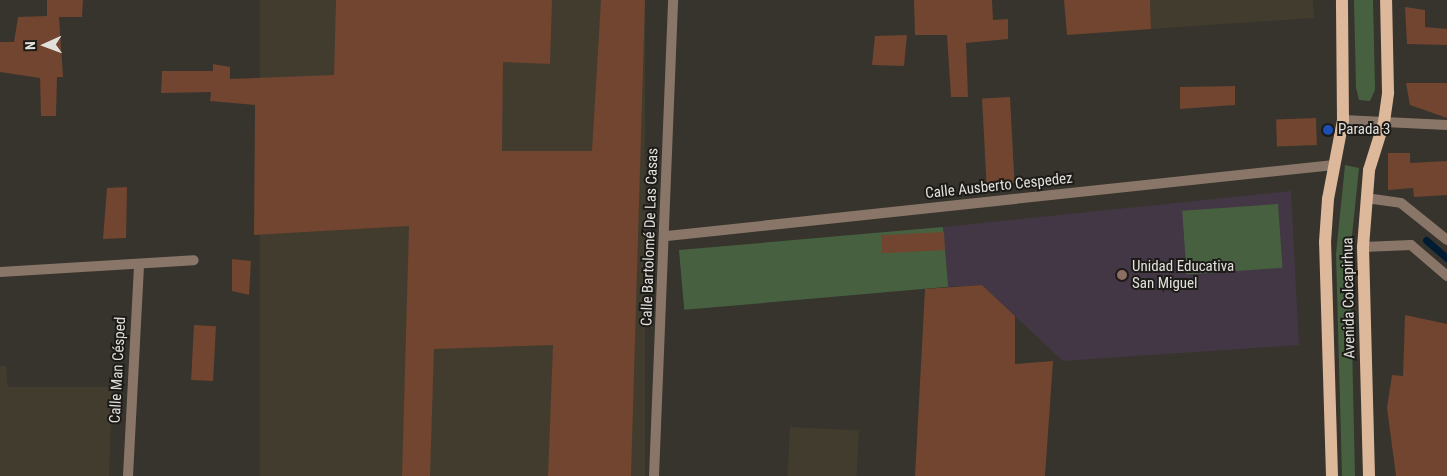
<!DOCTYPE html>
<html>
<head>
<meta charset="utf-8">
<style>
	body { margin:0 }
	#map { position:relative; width:1447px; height:476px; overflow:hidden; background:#36342c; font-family:"Roboto Condensed",sans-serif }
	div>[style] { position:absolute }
	.built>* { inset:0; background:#413c2e; transform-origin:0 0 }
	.education>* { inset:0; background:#433745 }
	.green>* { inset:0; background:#476140; transform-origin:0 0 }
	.stream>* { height:7px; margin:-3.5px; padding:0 3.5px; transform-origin:3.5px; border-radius:3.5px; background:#001c32 }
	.building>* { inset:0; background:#71452f; transform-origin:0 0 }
	.service>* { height:10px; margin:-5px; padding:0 5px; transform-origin:5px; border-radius:5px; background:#897668 }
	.minor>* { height:10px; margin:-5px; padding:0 5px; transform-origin:5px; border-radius:5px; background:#897668 }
	.tertiary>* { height:10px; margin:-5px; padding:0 5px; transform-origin:5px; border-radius:5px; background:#897668 }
	.primary>* { height:12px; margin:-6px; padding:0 6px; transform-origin:6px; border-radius:6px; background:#deb89b }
	.dots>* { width:14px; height:14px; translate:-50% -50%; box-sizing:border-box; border:2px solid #1d1b18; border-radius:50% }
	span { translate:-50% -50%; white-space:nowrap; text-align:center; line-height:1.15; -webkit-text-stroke:4px #1d1b18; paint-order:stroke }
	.poi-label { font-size:15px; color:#e2e0db }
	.left { translate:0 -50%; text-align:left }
	.street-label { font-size:15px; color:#e2e0db }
	.north { position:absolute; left:20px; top:20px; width:50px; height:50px; -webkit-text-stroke:4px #1d1b18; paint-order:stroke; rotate:268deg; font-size:14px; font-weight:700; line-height:20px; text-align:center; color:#e2e0db }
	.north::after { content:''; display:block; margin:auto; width:18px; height:22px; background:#e2e0db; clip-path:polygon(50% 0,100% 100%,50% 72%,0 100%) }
</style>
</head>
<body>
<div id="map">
	<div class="built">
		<i style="left:260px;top:0;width:385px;height:476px"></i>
		<i style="clip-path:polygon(1150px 0,1313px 0,1314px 18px,1151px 29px)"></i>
		<i style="clip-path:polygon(0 366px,6px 366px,8px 387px,112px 387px,109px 476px,0 476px)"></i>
		<i style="left:790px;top:427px;width:69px;height:49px;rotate:3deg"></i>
	</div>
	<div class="education">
		<i style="clip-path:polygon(1291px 191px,1299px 345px,1063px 361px,982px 285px,948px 287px,943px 227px)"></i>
	</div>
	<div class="green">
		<i style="clip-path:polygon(1354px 0,1373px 0,1375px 90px,1370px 101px,1359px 100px,1356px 88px)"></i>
		<i style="clip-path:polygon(1345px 165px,1359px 168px,1350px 255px,1355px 476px,1342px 476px,1336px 254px)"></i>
		<i style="left:1278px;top:204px;width:64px;height:96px;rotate:86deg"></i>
		<i style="left:943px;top:227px;width:60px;height:265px;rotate:85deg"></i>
	</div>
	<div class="stream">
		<i style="left:1426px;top:240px;width:28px;rotate:41deg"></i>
	</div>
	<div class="building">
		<i style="clip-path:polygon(47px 0,83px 0,82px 17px,59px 17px,63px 77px,57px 77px,56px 116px,41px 116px,40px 78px,0 72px,0 42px,14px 42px,18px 17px,47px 16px)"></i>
		<i style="clip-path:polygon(336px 0,552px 0,550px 64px,503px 62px,502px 151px,592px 151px,601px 0,645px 0,631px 476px,548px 476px,553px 345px,434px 349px,430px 476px,402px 476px,409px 226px,254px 235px,255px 105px,210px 101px,211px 92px,161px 93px,162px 71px,213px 71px,213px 64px,230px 67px,230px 79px,334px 75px)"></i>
		<i style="clip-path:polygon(914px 0,992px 0,993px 20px,1008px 19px,1008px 39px,966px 43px,968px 97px,951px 97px,947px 35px,915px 35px)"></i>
		<i style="clip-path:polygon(1064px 0,1150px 0,1151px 29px,1067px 35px)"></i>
		<i style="clip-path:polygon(1405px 7px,1425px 10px,1425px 27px,1447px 29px,1447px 45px,1407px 44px)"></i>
		<i style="clip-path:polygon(907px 35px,904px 66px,872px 65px,875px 36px)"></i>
		<i style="clip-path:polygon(1406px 83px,1447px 83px,1447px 118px,1410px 105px)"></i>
		<i style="clip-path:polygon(1235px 86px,1235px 105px,1180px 109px,1180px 87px)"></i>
		<i style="left:1010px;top:97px;width:86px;height:28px;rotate:87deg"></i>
		<i style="left:1316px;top:118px;width:27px;height:40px;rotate:88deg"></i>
		<i style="clip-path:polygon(1388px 153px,1410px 153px,1410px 163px,1447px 161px,1447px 195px,1414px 197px,1413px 188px,1388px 190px)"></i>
		<i style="clip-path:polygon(127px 187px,126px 238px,103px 239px,107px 188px)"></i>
		<i style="left:944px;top:232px;width:18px;height:63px;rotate:87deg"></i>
		<i style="clip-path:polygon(232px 259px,251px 261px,249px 295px,232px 291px)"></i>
		<i style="clip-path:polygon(982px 285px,1015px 316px,1015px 364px,1053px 361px,1045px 476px,915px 476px,925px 289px)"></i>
		<i style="clip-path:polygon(1405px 315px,1447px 324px,1447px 476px,1396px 476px,1387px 408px,1392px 375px,1403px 376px)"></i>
		<i style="left:194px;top:325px;width:22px;height:55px;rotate:3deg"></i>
	</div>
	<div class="service">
		<i style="left:0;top:272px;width:194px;rotate:-3.5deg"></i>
	</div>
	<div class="minor">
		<i style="left:1366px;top:198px;width:35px;rotate:8deg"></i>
		<i style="left:1401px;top:203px;width:59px;rotate:38.8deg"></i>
		<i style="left:667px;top:236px;width:671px;rotate:-6.08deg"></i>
		<i style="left:1363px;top:247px;width:48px;rotate:-2.4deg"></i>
		<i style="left:1411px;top:245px;width:48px;rotate:40.7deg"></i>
		<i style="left:128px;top:476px;width:210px;rotate:-87deg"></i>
		<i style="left:654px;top:476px;width:476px;rotate:-87.7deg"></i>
	</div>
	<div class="tertiary">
		<i style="left:1343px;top:120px;width:104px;rotate:2.8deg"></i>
	</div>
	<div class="primary">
		<i style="left:1332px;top:476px;width:234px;rotate:-91.7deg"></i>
		<i style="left:1325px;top:242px;width:43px;rotate:-86deg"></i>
		<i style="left:1328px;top:199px;width:80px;rotate:-79.2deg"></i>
		<i style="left:1343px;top:120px;width:120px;rotate:-90.5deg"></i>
		<i style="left:1369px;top:476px;width:229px;rotate:-91.5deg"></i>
		<i style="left:1363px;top:247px;width:77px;rotate:-85.5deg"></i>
		<i style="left:1369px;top:170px;width:50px;rotate:-72.6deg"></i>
		<i style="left:1384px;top:122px;width:30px;rotate:-82deg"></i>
		<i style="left:1388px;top:92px;width:92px;rotate:-91.2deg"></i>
	</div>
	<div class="dots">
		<i style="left:1328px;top:130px;background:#1a4fb4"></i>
		<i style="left:1122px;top:275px;background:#8d6e63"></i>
	</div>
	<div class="poi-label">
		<span class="left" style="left:1338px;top:130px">Parada 3</span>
		<span class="left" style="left:1132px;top:275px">Unidad Educativa<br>San Miguel</span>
	</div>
	<div class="street-label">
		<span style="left:999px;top:186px;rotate:-6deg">Calle Ausberto Cespedez</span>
		<span style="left:650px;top:237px;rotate:-88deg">Calle Bartolomé De Las Casas</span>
		<span style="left:1349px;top:298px;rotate:-91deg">Avenida Colcapirhua</span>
		<span style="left:118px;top:370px;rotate:-87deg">Calle Man Césped</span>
	</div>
	<div class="north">N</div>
</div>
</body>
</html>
